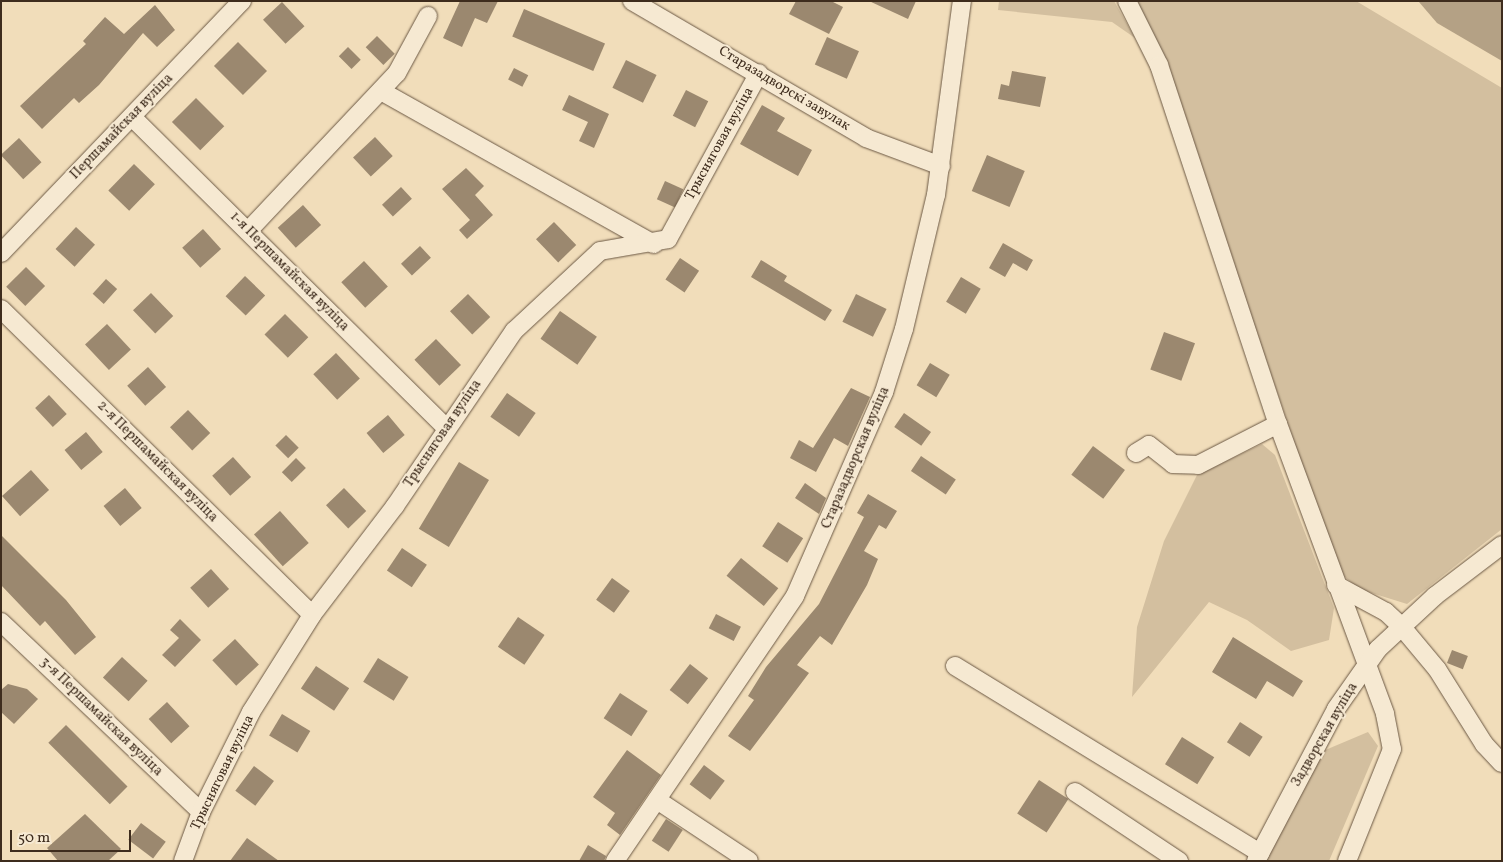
<!DOCTYPE html>
<html>
<head>
<meta charset="utf-8">
<style>
	body { margin:0 }
	#map { position:relative; width:1503px; height:862px; overflow:hidden; background:#f1ddba; font-family:Vollkorn,serif }
	div>[style] { position:absolute }
	.green>* { inset:0; background:#d3bf9f }
	.water>* { inset:0; background:#b4a185 }
	.building>* { inset:0; background:#9b886f; transform-origin:0 0 }
	.roads { filter:drop-shadow(0 0 1px #6b5844) drop-shadow(0 0 1px #6b5844) }
	.minor>* { height:18px; margin:-9px; padding:0 9px; transform-origin:9px; border-radius:9px; background:#f6e9d2 }
	span { translate:-50% -50%; white-space:nowrap; text-align:center; line-height:1.15; -webkit-text-stroke:4px #f6e9d2; paint-order:stroke }
	.street-label { font-size:14px; color:#3e2c1d }
	.frame { position:absolute; inset:0; border:2px solid #3e2c1d; pointer-events:none }
	.scale { position:absolute; left:10px; top:830px; width:121px; height:22px; box-sizing:border-box; border:2px solid #3e2c1d; border-top:0; padding-left:6px; font-size:15px; line-height:18px; white-space:nowrap; color:#3e2c1d; -webkit-text-stroke:4px #f6e9d2; paint-order:stroke }
</style>
</head>
<body>
<div id="map">
	<div class="green">
		<i style="clip-path:polygon(999px 1px,1114px 1px,1135px 38px,1112px 22px,998px 10px)"></i>
		<i style="clip-path:polygon(1137px 1px,1356px 1px,1502px 88px,1502px 529px,1407px 604px,1359px 589px,1339px 572px,1163px 60px)"></i>
		<i style="clip-path:polygon(1262px 444px,1275px 455px,1334px 608px,1329px 640px,1291px 651px,1247px 620px,1209px 602px,1132px 697px,1137px 627px,1164px 541px,1197px 475px)"></i>
		<i style="clip-path:polygon(1368px 732px,1378px 746px,1329px 861px,1266px 861px,1323px 751px)"></i>
	</div>
	<div class="water">
		<i style="clip-path:polygon(1502px 1px,1502px 61px,1437px 23px,1419px 2px)"></i>
	</div>
	<div class="building">
		<i style="clip-path:polygon(460px 1px,498px 1px,487px 23px,475px 18px,462px 47px,443px 38px)"></i>
		<i style="clip-path:polygon(796px 1px,831px 1px,843px 7px,829px 34px,789px 14px)"></i>
		<i style="clip-path:polygon(869px 1px,916px 1px,908px 19px)"></i>
		<i style="left:282px;top:2px;width:33px;height:26px;rotate:47deg"></i>
		<i style="clip-path:polygon(155px 5px,175px 30px,157px 47px,143px 33px,99px 85px,79px 103px,74px 98px,42px 129px,20px 106px,86px 44px,83px 41px,105px 17px,124px 34px)"></i>
		<i style="left:524px;top:9px;width:88px;height:30px;rotate:23deg"></i>
		<i style="left:377px;top:36px;width:25px;height:16px;rotate:45deg"></i>
		<i style="left:827px;top:37px;width:35px;height:30px;rotate:24deg"></i>
		<i style="left:238px;top:42px;width:41px;height:34px;rotate:45deg"></i>
		<i style="left:348px;top:47px;width:18px;height:13px;rotate:45deg"></i>
		<i style="left:626px;top:60px;width:34px;height:31px;rotate:26deg"></i>
		<i style="left:514px;top:68px;width:16px;height:13px;rotate:27deg"></i>
		<i style="clip-path:polygon(1012px 71px,1046px 77px,1040px 107px,998px 99px,1001px 84px,1009px 86px)"></i>
		<i style="left:686px;top:90px;width:25px;height:29px;rotate:27deg"></i>
		<i style="clip-path:polygon(569px 95px,609px 114px,594px 148px,579px 141px,588px 122px,562px 110px)"></i>
		<i style="left:196px;top:98px;width:40px;height:34px;rotate:45deg"></i>
		<i style="clip-path:polygon(762px 105px,785px 118px,777px 131px,812px 150px,798px 176px,740px 144px)"></i>
		<i style="left:375px;top:137px;width:26px;height:30px;rotate:47deg"></i>
		<i style="left:19px;top:138px;width:33px;height:25px;rotate:47deg"></i>
		<i style="left:987px;top:155px;width:41px;height:39px;rotate:23deg"></i>
		<i style="left:134px;top:164px;width:29px;height:37px;rotate:44deg"></i>
		<i style="clip-path:polygon(466px 168px,484px 186px,475px 195px,493px 215px,467px 239px,459px 230px,470px 220px,442px 189px)"></i>
		<i style="left:665px;top:181px;width:20px;height:20px;rotate:24deg"></i>
		<i style="left:401px;top:187px;width:16px;height:26px;rotate:47deg"></i>
		<i style="left:303px;top:205px;width:27px;height:34px;rotate:48deg"></i>
		<i style="left:554px;top:222px;width:32px;height:25px;rotate:46deg"></i>
		<i style="left:76px;top:227px;width:26px;height:30px;rotate:43deg"></i>
		<i style="left:203px;top:229px;width:27px;height:28px;rotate:48deg"></i>
		<i style="clip-path:polygon(1003px 243px,1033px 260px,1027px 271px,1013px 263px,1005px 277px,989px 268px)"></i>
		<i style="left:420px;top:246px;width:16px;height:26px;rotate:47deg"></i>
		<i style="left:680px;top:258px;width:23px;height:26px;rotate:34deg"></i>
		<i style="clip-path:polygon(761px 260px,787px 276px,784px 281px,832px 310px,825px 321px,751px 277px)"></i>
		<i style="left:364px;top:261px;width:35px;height:31px;rotate:47deg"></i>
		<i style="left:26px;top:267px;width:27px;height:28px;rotate:45deg"></i>
		<i style="left:245px;top:276px;width:28px;height:28px;rotate:44deg"></i>
		<i style="left:961px;top:277px;width:23px;height:29px;rotate:31deg"></i>
		<i style="left:106px;top:279px;width:15px;height:20px;rotate:42deg"></i>
		<i style="left:151px;top:293px;width:32px;height:25px;rotate:46deg"></i>
		<i style="left:468px;top:294px;width:32px;height:25px;rotate:46deg"></i>
		<i style="left:856px;top:294px;width:34px;height:31px;rotate:26deg"></i>
		<i style="left:560px;top:311px;width:45px;height:34px;rotate:35deg"></i>
		<i style="left:285px;top:314px;width:33px;height:29px;rotate:45deg"></i>
		<i style="left:107px;top:324px;width:35px;height:30px;rotate:47deg"></i>
		<i style="left:1164px;top:332px;width:33px;height:40px;rotate:20deg"></i>
		<i style="left:436px;top:339px;width:36px;height:30px;rotate:46deg"></i>
		<i style="left:336px;top:353px;width:35px;height:31px;rotate:47deg"></i>
		<i style="left:930px;top:363px;width:23px;height:26px;rotate:31deg"></i>
		<i style="left:148px;top:367px;width:27px;height:28px;rotate:48deg"></i>
		<i style="clip-path:polygon(851px 388px,870px 397px,848px 446px,834px 438px,816px 472px,790px 458px,799px 440px,813px 448px)"></i>
		<i style="left:507px;top:393px;width:35px;height:29px;rotate:35deg"></i>
		<i style="left:49px;top:395px;width:26px;height:19px;rotate:47deg"></i>
		<i style="left:188px;top:410px;width:32px;height:25px;rotate:46deg"></i>
		<i style="left:904px;top:413px;width:33px;height:17px;rotate:35deg"></i>
		<i style="left:388px;top:415px;width:26px;height:28px;rotate:50deg"></i>
		<i style="left:86px;top:432px;width:26px;height:28px;rotate:50deg"></i>
		<i style="left:286px;top:435px;width:18px;height:15px;rotate:45deg"></i>
		<i style="left:1093px;top:446px;width:40px;height:36px;rotate:37deg"></i>
		<i style="left:921px;top:456px;width:42px;height:18px;rotate:34deg"></i>
		<i style="left:233px;top:457px;width:27px;height:28px;rotate:48deg"></i>
		<i style="left:296px;top:458px;width:14px;height:20px;rotate:45deg"></i>
		<i style="left:459px;top:462px;width:35px;height:78px;rotate:31deg"></i>
		<i style="left:31px;top:470px;width:27px;height:39px;rotate:48deg"></i>
		<i style="clip-path:polygon(805px 483px,826px 498px,819px 514px,795px 498px)"></i>
		<i style="left:125px;top:488px;width:26px;height:28px;rotate:50deg"></i>
		<i style="left:344px;top:488px;width:32px;height:25px;rotate:46deg"></i>
		<i style="clip-path:polygon(868px 494px,897px 511px,886px 529px,879px 525px,864px 551px,878px 559px,867px 585px,832px 645px,820px 636px,797px 665px,809px 673px,750px 751px,728px 736px,754px 700px,748px 696px,766px 667px,819px 604px,864px 517px,857px 513px)"></i>
		<i style="left:280px;top:511px;width:43px;height:35px;rotate:48deg"></i>
		<i style="left:778px;top:522px;width:30px;height:29px;rotate:33deg"></i>
		<i style="clip-path:polygon(1px 535px,66px 600px,96px 637px,75px 655px,45px 621px,40px 626px,1px 585px)"></i>
		<i style="left:402px;top:548px;width:30px;height:27px;rotate:34deg"></i>
		<i style="left:741px;top:558px;width:48px;height:23px;rotate:39deg"></i>
		<i style="left:211px;top:569px;width:27px;height:28px;rotate:48deg"></i>
		<i style="left:612px;top:578px;width:22px;height:27px;rotate:36deg"></i>
		<i style="left:716px;top:614px;width:28px;height:16px;rotate:27deg"></i>
		<i style="left:518px;top:617px;width:32px;height:36px;rotate:34deg"></i>
		<i style="clip-path:polygon(180px 619px,201px 640px,175px 667px,162px 655px,179px 638px,170px 630px)"></i>
		<i style="clip-path:polygon(1233px 637px,1303px 681px,1293px 697px,1267px 681px,1256px 699px,1212px 672px)"></i>
		<i style="left:235px;top:639px;width:35px;height:31px;rotate:47deg"></i>
		<i style="left:1452px;top:650px;width:17px;height:14px;rotate:21deg"></i>
		<i style="left:122px;top:657px;width:35px;height:28px;rotate:43deg"></i>
		<i style="left:378px;top:658px;width:36px;height:28px;rotate:32deg"></i>
		<i style="left:690px;top:664px;width:23px;height:33px;rotate:38deg"></i>
		<i style="left:316px;top:666px;width:40px;height:27px;rotate:34deg"></i>
		<i style="clip-path:polygon(8px 684px,27px 689px,38px 699px,14px 724px,1px 712px,1px 690px)"></i>
		<i style="left:620px;top:693px;width:33px;height:30px;rotate:33deg"></i>
		<i style="left:167px;top:702px;width:33px;height:25px;rotate:47deg"></i>
		<i style="left:282px;top:714px;width:33px;height:25px;rotate:31deg"></i>
		<i style="left:1240px;top:722px;width:27px;height:24px;rotate:33deg"></i>
		<i style="left:66px;top:725px;width:87px;height:25px;rotate:45deg"></i>
		<i style="left:1182px;top:737px;width:38px;height:32px;rotate:32deg"></i>
		<i style="clip-path:polygon(627px 750px,661px 775px,620px 835px,607px 825px,615px 813px,593px 797px)"></i>
		<i style="left:704px;top:765px;width:26px;height:24px;rotate:37deg"></i>
		<i style="left:254px;top:766px;width:25px;height:31px;rotate:37deg"></i>
		<i style="left:1039px;top:780px;width:35px;height:40px;rotate:33deg"></i>
		<i style="clip-path:polygon(85px 814px,121px 849px,108px 861px,58px 861px,47px 848px)"></i>
		<i style="left:666px;top:819px;width:20px;height:26px;rotate:33deg"></i>
		<i style="left:141px;top:823px;width:31px;height:21px;rotate:37deg"></i>
		<i style="clip-path:polygon(247px 838px,279px 861px,230px 861px)"></i>
		<i style="clip-path:polygon(588px 845px,606px 856px,604px 861px,579px 861px)"></i>
	</div>
	<div class="roads">
		<div class="minor">
			<i style="left:632px;top:1px;width:271px;rotate:30.3deg"></i>
			<i style="left:866px;top:138px;width:80px;rotate:20.5deg"></i>
			<i style="left:1127px;top:1px;width:72px;rotate:63.4deg"></i>
			<i style="left:1159px;top:65px;width:378px;rotate:71.7deg"></i>
			<i style="left:1278px;top:424px;width:309px;rotate:69.7deg"></i>
			<i style="left:1385px;top:714px;width:36px;rotate:79deg"></i>
			<i style="left:1392px;top:749px;width:121px;rotate:111.9deg"></i>
			<i style="left:381px;top:91px;width:313px;rotate:29.3deg"></i>
			<i style="left:132px;top:117px;width:441px;rotate:44.7deg"></i>
			<i style="left:248px;top:231px;width:217px;rotate:-46.7deg"></i>
			<i style="left:397px;top:73px;width:65px;rotate:-61.5deg"></i>
			<i style="left:1px;top:253px;width:349px;rotate:-46.3deg"></i>
			<i style="left:1px;top:309px;width:436px;rotate:44.5deg"></i>
			<i style="left:1136px;top:453px;width:15px;rotate:-32deg"></i>
			<i style="left:1149px;top:445px;width:31px;rotate:38deg"></i>
			<i style="left:1173px;top:464px;width:25px;rotate:2deg"></i>
			<i style="left:1198px;top:465px;width:90px;rotate:-27.1deg"></i>
			<i style="left:1336px;top:585px;width:57px;rotate:28.4deg"></i>
			<i style="left:1386px;top:612px;width:21px;rotate:43deg"></i>
			<i style="left:1401px;top:626px;width:56px;rotate:50.1deg"></i>
			<i style="left:1437px;top:669px;width:89px;rotate:57.9deg"></i>
			<i style="left:1484px;top:744px;width:26px;rotate:47deg"></i>
			<i style="left:1px;top:622px;width:276px;rotate:43.5deg"></i>
			<i style="left:955px;top:666px;width:358px;rotate:31.5deg"></i>
			<i style="left:1075px;top:792px;width:125px;rotate:33.6deg"></i>
			<i style="left:657px;top:800px;width:110px;rotate:33.5deg"></i>
			<i style="left:183px;top:861px;width:52px;rotate:-69.8deg"></i>
			<i style="left:201px;top:812px;width:112px;rotate:-63.4deg"></i>
			<i style="left:251px;top:712px;width:115px;rotate:-57.8deg"></i>
			<i style="left:312px;top:615px;width:137px;rotate:-52.7deg"></i>
			<i style="left:395px;top:506px;width:212px;rotate:-55.8deg"></i>
			<i style="left:514px;top:331px;width:117px;rotate:-42.9deg"></i>
			<i style="left:600px;top:251px;width:69px;rotate:-10deg"></i>
			<i style="left:668px;top:239px;width:189px;rotate:-61.3deg"></i>
			<i style="left:615px;top:861px;width:320px;rotate:-55.8deg"></i>
			<i style="left:795px;top:596px;width:223px;rotate:-66.4deg"></i>
			<i style="left:884px;top:392px;width:66px;rotate:-72.4deg"></i>
			<i style="left:904px;top:329px;width:138px;rotate:-76.6deg"></i>
			<i style="left:936px;top:195px;width:196px;rotate:-82.4deg"></i>
			<i style="left:1256px;top:861px;width:172px;rotate:-62.2deg"></i>
			<i style="left:1336px;top:709px;width:73px;rotate:-55deg"></i>
			<i style="left:1378px;top:649px;width:78px;rotate:-42.9deg"></i>
			<i style="left:1435px;top:596px;width:84px;rotate:-37.3deg"></i>
		</div>
	</div>
	<div class="street-label">
		<span style="left:784px;top:89px;rotate:31deg">Старазадворскі завулак</span>
		<span style="left:122px;top:127px;rotate:-46deg">Першамайская вуліца</span>
		<span style="left:720px;top:144px;rotate:-61deg">Трысняговая вуліца</span>
		<span style="left:289px;top:272px;rotate:45deg">1-я Першамайская вуліца</span>
		<span style="left:443px;top:434px;rotate:-56deg">Трысняговая вуліца</span>
		<span style="left:856px;top:458px;rotate:-67deg">Старазадворская вуліца</span>
		<span style="left:157px;top:462px;rotate:45deg">2-я Першамайская вуліца</span>
		<span style="left:101px;top:717px;rotate:44deg">3-я Першамайская вуліца</span>
		<span style="left:1325px;top:735px;rotate:-60deg">Задворская вуліца</span>
		<span style="left:223px;top:773px;rotate:-64deg">Трысняговая вуліца</span>
	</div>
	<div class="frame"></div>
	<div class="scale">50 m</div>
</div>
</body>
</html>
